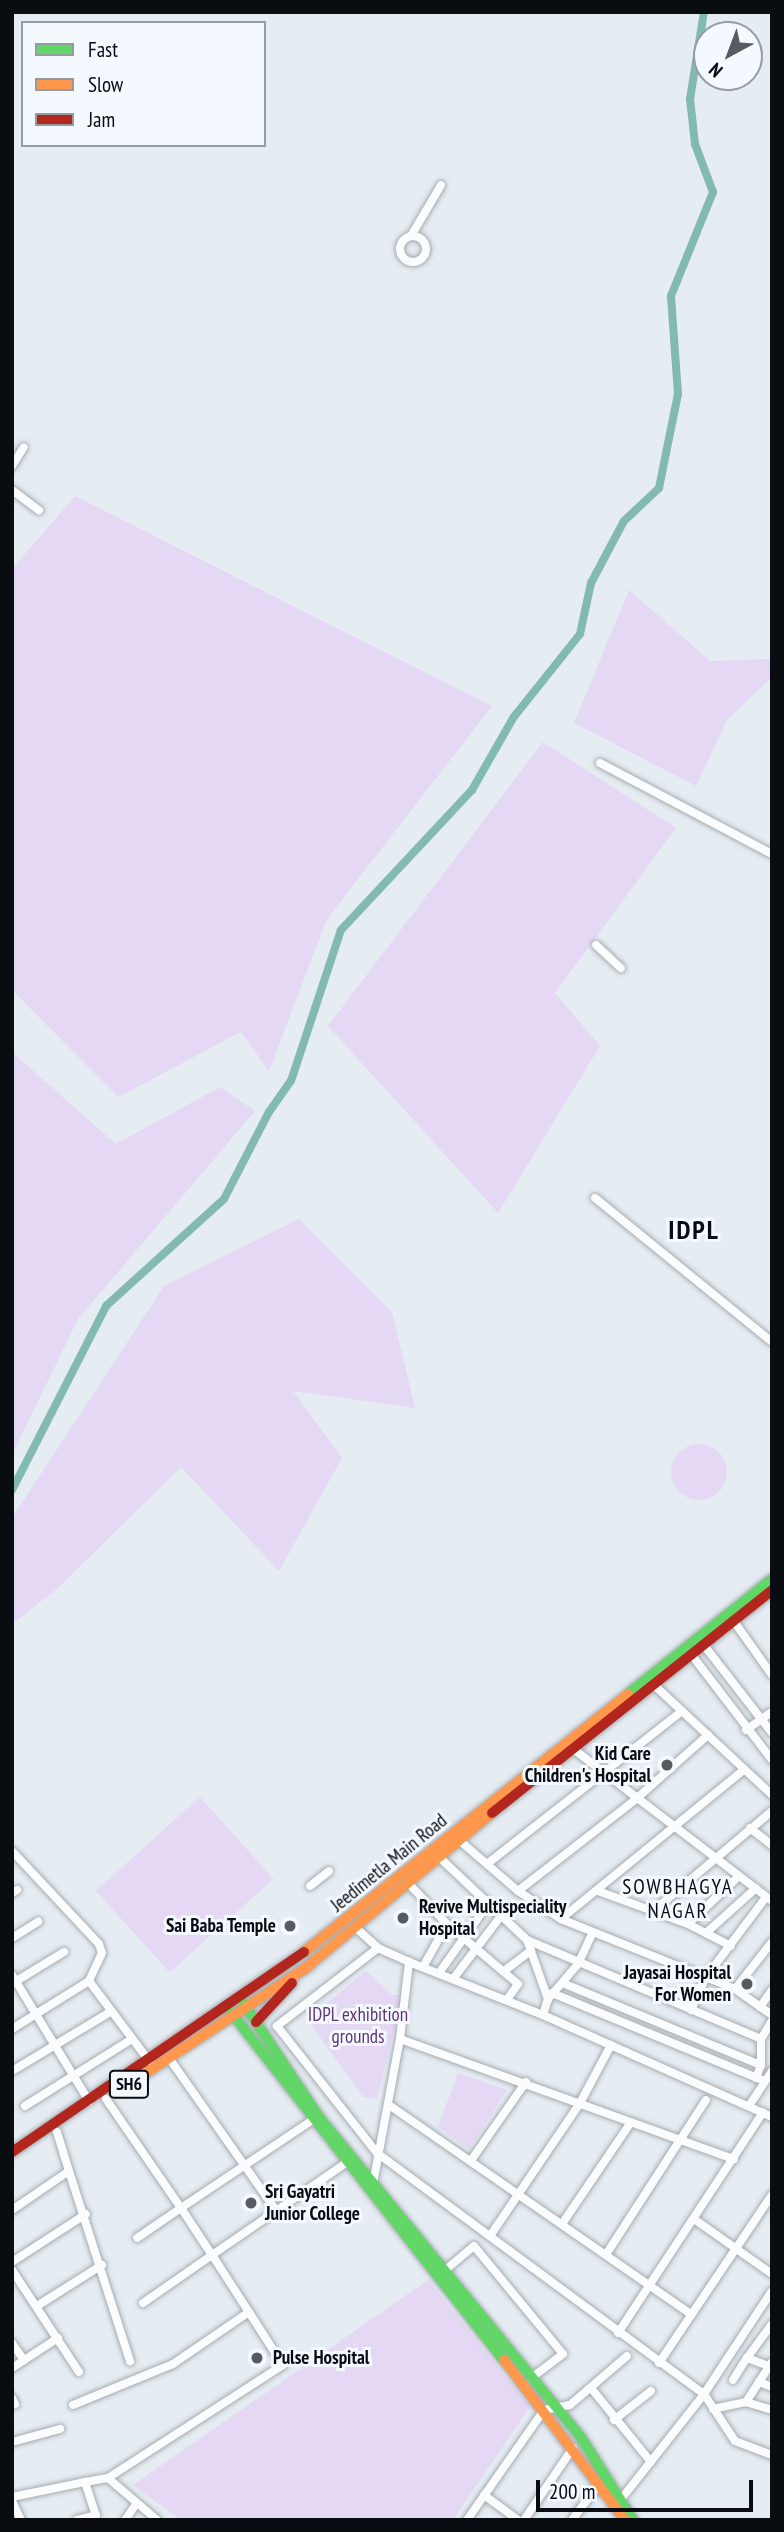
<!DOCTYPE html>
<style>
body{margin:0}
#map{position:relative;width:784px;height:2532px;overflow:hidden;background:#e5ecf2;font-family:"PT Sans Narrow",sans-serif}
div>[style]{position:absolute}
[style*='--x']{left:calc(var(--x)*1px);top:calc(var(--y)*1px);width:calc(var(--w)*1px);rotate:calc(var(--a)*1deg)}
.green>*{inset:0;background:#e5d8f5;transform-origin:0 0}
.round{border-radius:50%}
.canal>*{height:8px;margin:-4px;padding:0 4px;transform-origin:4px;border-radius:4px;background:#83bab0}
.roads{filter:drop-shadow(0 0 2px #a6acb1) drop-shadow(0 0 2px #a6acb1)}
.street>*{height:8px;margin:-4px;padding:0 4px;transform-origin:4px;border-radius:4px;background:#fbfcfd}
.street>.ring{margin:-4px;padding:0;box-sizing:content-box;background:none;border:8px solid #fbfcfd;border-radius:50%}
.fast>*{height:10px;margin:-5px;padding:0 5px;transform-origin:5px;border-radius:5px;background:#63d668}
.slow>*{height:10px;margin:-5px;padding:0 5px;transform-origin:5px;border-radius:5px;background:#ff974d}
.jam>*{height:10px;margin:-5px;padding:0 5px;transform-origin:5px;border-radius:5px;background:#b3261e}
.dots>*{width:19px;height:19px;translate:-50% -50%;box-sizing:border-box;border:4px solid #f3f9fe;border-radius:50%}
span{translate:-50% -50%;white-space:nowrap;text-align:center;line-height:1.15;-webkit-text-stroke:6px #f3f9fe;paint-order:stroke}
.shield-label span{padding:2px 5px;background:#f3f9fe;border:2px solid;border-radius:5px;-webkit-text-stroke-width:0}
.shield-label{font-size:18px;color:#090d11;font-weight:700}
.poi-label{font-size:19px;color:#090d11;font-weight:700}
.right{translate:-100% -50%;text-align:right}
.left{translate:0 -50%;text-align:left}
.street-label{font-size:19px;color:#090d11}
.park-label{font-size:19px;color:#5f3575}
.neighbourhood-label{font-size:21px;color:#090d11;letter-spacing:2px}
.district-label{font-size:26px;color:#090d11;font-weight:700;letter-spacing:2px}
.frame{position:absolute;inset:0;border:14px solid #090d11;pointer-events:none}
.legend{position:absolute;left:21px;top:21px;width:245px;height:126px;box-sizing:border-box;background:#f3f9fe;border:2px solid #959b9f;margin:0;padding:9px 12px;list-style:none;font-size:21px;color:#090d11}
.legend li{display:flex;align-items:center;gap:14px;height:35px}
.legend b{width:35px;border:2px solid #959b9f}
.north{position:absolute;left:693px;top:21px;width:70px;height:70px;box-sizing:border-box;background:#f3f9fe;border:2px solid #959b9f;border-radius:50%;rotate:221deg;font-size:19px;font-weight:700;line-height:28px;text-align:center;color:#090d11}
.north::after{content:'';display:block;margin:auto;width:24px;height:32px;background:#565b60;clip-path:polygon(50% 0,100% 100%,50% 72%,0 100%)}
.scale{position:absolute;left:536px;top:2480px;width:217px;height:32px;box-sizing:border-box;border:4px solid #090d11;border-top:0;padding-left:9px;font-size:21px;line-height:24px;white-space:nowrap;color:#090d11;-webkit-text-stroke:5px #f3f9fe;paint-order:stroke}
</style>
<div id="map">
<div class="green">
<i style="clip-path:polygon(75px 496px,492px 706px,327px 919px,269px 1071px,241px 1032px,118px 1097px,12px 990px,12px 569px)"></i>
<i style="clip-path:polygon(629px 590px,710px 661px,772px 659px,772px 677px,727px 720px,696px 786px,574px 723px)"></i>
<i style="clip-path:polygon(543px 742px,676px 828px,555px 993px,600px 1046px,498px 1213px,328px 1026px)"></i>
<i style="clip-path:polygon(12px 1052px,116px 1144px,220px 1087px,255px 1111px,78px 1319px,12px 1455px)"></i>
<i style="clip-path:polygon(299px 1219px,392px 1312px,415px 1408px,293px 1391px,342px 1458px,279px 1571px,181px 1467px,58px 1588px,12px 1624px,12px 1518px,164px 1286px)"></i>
<i class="round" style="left:671px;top:1444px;width:56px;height:56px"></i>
<i style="left:200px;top:1797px;width:110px;height:140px;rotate:48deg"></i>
<i style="clip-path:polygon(366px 1971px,392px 1995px,403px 1995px,377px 2099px,363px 2097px,307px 2019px)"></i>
<i style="clip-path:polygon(458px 2073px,507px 2090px,469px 2149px,438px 2127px)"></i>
<i style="clip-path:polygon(428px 2280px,530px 2407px,453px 2520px,181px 2520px,133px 2485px)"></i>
</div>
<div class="canal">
<i style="--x:12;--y:1490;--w:207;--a:-62.9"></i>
<i style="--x:106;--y:1306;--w:159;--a:-42.2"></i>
<i style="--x:224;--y:1199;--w:98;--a:-62.7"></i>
<i style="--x:269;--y:1112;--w:38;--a:-55"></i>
<i style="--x:291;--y:1081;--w:159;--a:-71.7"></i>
<i style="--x:341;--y:930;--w:192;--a:-46.9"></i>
<i style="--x:472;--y:790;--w:83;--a:-60.3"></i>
<i style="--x:513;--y:718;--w:107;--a:-51.4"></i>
<i style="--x:580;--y:634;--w:52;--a:-77.8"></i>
<i style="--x:591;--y:583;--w:70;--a:-62"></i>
<i style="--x:624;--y:521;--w:48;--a:-43.3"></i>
<i style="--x:659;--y:488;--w:96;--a:-78.6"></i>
<i style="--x:678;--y:394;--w:98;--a:-94.1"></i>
<i style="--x:671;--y:296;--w:112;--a:-68"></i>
<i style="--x:713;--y:192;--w:51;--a:-110.6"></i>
<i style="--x:695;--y:144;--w:45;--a:-96.3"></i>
<i style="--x:690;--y:99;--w:88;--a:-80.9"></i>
</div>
<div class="roads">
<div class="street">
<i class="ring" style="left:400px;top:236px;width:18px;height:18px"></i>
<i style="--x:411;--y:236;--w:59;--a:-59.5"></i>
<i style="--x:12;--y:466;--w:22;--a:-58"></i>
<i style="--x:12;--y:490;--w:34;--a:37"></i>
<i style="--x:600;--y:763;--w:195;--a:27.9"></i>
<i style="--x:596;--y:945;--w:34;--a:43"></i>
<i style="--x:595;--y:1198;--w:228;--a:39.1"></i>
<i style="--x:733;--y:1620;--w:67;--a:54.7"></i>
<i style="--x:703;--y:1644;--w:113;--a:52.2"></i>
<i style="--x:691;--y:1654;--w:133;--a:52.6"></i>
<i style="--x:653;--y:1684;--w:163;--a:43"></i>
<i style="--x:746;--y:1730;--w:32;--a:-35"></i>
<i style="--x:572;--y:1748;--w:252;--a:37.4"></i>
<i style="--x:750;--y:1828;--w:28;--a:38"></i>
<i style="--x:459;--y:1840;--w:78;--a:40.8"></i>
<i style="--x:518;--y:1891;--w:51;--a:33.1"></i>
<i style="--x:561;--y:1919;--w:188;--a:21.9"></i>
<i style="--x:735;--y:1989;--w:45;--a:35.1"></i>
<i style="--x:12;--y:1851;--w:127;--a:46.9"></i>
<i style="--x:99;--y:1944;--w:9;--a:72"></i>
<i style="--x:102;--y:1953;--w:31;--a:115"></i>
<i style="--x:89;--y:1981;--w:100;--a:53.1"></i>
<i style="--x:439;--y:1857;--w:121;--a:43.3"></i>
<i style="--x:527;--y:1940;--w:63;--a:70.4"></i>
<i style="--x:487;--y:1864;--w:248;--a:-38.1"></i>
<i style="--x:408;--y:1883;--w:57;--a:46.4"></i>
<i style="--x:447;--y:1924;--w:93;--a:40.2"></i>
<i style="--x:518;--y:1984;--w:19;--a:125"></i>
<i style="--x:310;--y:1886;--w:24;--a:-38"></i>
<i style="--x:518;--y:1891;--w:148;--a:-37.9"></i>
<i style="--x:635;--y:1800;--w:98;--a:-41.7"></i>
<i style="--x:598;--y:1891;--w:96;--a:20.1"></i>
<i style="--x:688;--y:1924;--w:48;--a:27.1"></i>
<i style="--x:12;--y:1893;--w:6;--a:-31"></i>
<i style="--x:652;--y:1912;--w:157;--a:-40.1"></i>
<i style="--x:561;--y:1919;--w:237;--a:-39.2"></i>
<i style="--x:688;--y:1924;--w:70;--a:-43.3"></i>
<i style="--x:355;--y:1927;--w:31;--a:42"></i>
<i style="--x:378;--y:1948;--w:34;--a:24"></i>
<i style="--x:409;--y:1962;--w:144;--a:21.6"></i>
<i style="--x:543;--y:2015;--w:251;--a:24"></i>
<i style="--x:706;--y:1933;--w:67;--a:-42"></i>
<i style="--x:12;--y:1938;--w:31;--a:-32"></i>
<i style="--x:527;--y:1940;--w:254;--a:22.9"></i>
<i style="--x:378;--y:1948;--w:128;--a:142.3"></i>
<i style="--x:277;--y:2026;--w:162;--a:51.8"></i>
<i style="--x:377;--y:2153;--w:406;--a:36.4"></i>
<i style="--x:704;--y:2394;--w:56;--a:56.6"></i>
<i style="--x:735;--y:2441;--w:40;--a:21"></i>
<i style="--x:423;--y:1967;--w:49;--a:-60.8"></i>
<i style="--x:504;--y:1971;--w:34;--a:-37"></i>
<i style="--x:439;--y:1973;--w:85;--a:-54.6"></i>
<i style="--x:12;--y:1975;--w:148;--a:58.6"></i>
<i style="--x:453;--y:1979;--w:79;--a:-52.7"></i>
<i style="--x:13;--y:1983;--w:60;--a:-31.3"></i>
<i style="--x:565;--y:1984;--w:212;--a:22.5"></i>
<i style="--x:735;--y:1989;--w:60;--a:-51.8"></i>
<i style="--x:552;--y:1993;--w:230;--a:22.5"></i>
<i style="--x:760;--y:2007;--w:21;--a:-55"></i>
<i style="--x:691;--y:2010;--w:36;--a:-66"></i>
<i style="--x:706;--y:1977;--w:100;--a:-53.1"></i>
<i style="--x:543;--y:2015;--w:17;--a:-73"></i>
<i style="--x:548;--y:1999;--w:46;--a:-49.4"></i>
<i style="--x:578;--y:1964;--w:33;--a:-65"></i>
<i style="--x:12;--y:2029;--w:91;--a:-31.9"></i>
<i style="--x:400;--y:2039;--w:355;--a:19.8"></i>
<i style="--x:169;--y:2058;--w:186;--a:54.9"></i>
<i style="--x:12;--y:2071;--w:114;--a:-31"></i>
<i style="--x:756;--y:2078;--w:14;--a:-69"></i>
<i style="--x:761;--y:2065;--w:26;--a:-90"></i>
<i style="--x:761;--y:2039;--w:21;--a:-59"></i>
<i style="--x:106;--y:2099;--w:132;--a:55.5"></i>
<i style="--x:181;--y:2208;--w:53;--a:145.7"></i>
<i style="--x:389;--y:2105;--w:367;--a:34.7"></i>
<i style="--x:25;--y:2106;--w:126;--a:-32.1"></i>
<i style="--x:749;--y:2106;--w:42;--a:-56.7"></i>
<i style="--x:311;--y:2121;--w:156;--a:146.2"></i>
<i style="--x:181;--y:2208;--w:56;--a:56.6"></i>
<i style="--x:212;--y:2255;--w:163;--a:-34.5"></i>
<i style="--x:57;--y:2132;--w:41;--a:72.9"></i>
<i style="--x:472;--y:2159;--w:94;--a:-55"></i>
<i style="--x:373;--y:2184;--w:147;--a:-79.5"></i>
<i style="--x:400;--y:2039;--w:78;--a:-83.3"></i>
<i style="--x:12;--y:2210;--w:69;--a:-34.4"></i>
<i style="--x:69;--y:2171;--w:200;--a:72.2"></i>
<i style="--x:694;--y:2219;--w:95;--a:35.2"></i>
<i style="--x:562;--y:2224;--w:123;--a:-55.9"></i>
<i style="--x:490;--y:2236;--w:161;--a:-55.9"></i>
<i style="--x:580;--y:2103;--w:66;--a:-61.9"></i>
<i style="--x:607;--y:2253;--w:182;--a:-57.1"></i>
<i style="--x:12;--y:2262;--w:88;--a:-33"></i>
<i style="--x:12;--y:2270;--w:122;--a:56.7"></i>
<i style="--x:443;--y:2272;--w:40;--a:-40"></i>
<i style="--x:474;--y:2246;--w:140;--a:50.5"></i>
<i style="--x:563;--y:2354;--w:40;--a:143"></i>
<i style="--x:37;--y:2306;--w:77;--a:-32.2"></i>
<i style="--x:618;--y:2333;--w:264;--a:-56.7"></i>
<i style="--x:12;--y:2343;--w:21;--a:55"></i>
<i style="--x:772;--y:2362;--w:48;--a:123"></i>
<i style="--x:746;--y:2402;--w:27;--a:17"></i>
<i style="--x:659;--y:2363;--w:202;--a:-56.1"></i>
<i style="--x:771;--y:2367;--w:26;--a:-159"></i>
<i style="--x:747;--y:2358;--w:42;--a:-53.7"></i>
<i style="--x:12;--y:2368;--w:55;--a:-33.1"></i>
<i style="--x:733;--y:2380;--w:26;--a:-58"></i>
<i style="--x:759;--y:2382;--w:14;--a:21"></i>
<i style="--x:591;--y:2388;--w:95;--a:51"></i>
<i style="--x:12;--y:2398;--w:7;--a:63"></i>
<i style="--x:73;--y:2405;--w:108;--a:-22.3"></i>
<i style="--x:173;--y:2364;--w:92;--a:-34.4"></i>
<i style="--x:713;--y:2409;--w:34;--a:-12"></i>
<i style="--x:614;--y:2420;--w:47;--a:-38.1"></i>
<i style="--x:12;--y:2442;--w:50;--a:-15.2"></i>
<i style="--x:108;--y:2478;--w:65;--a:40.6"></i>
<i style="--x:85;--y:2482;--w:23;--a:-10"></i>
<i style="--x:108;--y:2478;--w:208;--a:-32.9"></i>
<i style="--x:283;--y:2365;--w:131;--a:-122.8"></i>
<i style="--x:212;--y:2255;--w:84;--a:145.2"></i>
<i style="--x:484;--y:2495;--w:42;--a:36.3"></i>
<i style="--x:12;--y:2497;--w:75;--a:-11.6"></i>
<i style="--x:85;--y:2482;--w:35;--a:72"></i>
<i style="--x:96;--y:2515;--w:20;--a:165"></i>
<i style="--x:622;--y:2498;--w:132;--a:-51.7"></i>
<i style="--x:704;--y:2394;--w:123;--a:-56.6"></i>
<i style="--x:12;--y:2501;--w:21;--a:65"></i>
<i style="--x:125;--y:2520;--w:19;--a:-55"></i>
<i style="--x:467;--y:2520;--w:134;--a:-55"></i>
<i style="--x:544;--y:2410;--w:26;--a:-11"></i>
<i style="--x:570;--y:2405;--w:75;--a:-40.7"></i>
<i style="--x:524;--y:2520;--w:87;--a:-55.8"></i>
<i style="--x:572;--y:2520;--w:45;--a:-53.1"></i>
</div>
<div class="fast">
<i style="--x:628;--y:1694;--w:184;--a:-38.6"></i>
<i style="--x:242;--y:2001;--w:138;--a:56.5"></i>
<i style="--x:318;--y:2116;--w:417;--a:50.7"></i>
<i style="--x:582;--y:2439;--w:96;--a:57.8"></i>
<i style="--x:230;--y:2011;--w:444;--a:51.9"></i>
</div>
<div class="slow">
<i style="--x:304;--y:1952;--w:414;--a:-38.5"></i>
<i style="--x:120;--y:2090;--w:224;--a:-33.3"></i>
<i style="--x:307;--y:1967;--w:241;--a:-39.8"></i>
<i style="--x:504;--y:2360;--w:201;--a:52.9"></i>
</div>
<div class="jam">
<i style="--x:492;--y:1813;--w:358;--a:-38.5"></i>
<i style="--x:256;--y:2022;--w:53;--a:-47.3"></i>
<i style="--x:12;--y:2152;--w:354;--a:-34.4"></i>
</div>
</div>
<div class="dots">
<i style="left:667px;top:1765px;background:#565b60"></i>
<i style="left:403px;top:1918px;background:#565b60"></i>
<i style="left:290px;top:1926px;background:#565b60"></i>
<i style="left:747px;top:1984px;background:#565b60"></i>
<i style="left:251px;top:2203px;background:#565b60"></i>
<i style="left:257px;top:2358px;background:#565b60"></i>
</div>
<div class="shield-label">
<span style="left:129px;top:2084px">SH6</span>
</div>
<div class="poi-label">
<span class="right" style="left:651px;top:1765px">Kid Care<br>Children's Hospital</span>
<span class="left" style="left:419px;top:1918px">Revive Multispeciality<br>Hospital</span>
<span class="right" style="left:276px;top:1926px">Sai Baba Temple</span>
<span class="right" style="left:731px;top:1984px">Jayasai Hospital<br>For Women</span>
<span class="left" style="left:265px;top:2203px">Sri Gayatri<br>Junior College</span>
<span class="left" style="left:273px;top:2358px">Pulse Hospital</span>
</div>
<div class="street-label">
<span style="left:389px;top:1863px;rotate:-39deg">Jeedimetla Main Road</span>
</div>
<div class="park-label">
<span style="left:358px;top:2026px">IDPL exhibition<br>grounds</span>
</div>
<div class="neighbourhood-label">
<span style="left:678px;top:1899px">SOWBHAGYA<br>NAGAR</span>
</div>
<div class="district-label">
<span style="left:694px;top:1230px">IDPL</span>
</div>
<div class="frame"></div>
<ul class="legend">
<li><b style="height:9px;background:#63d668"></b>Fast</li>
<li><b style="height:9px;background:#ff974d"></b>Slow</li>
<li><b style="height:9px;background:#b3261e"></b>Jam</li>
</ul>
<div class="north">N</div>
<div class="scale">200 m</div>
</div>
